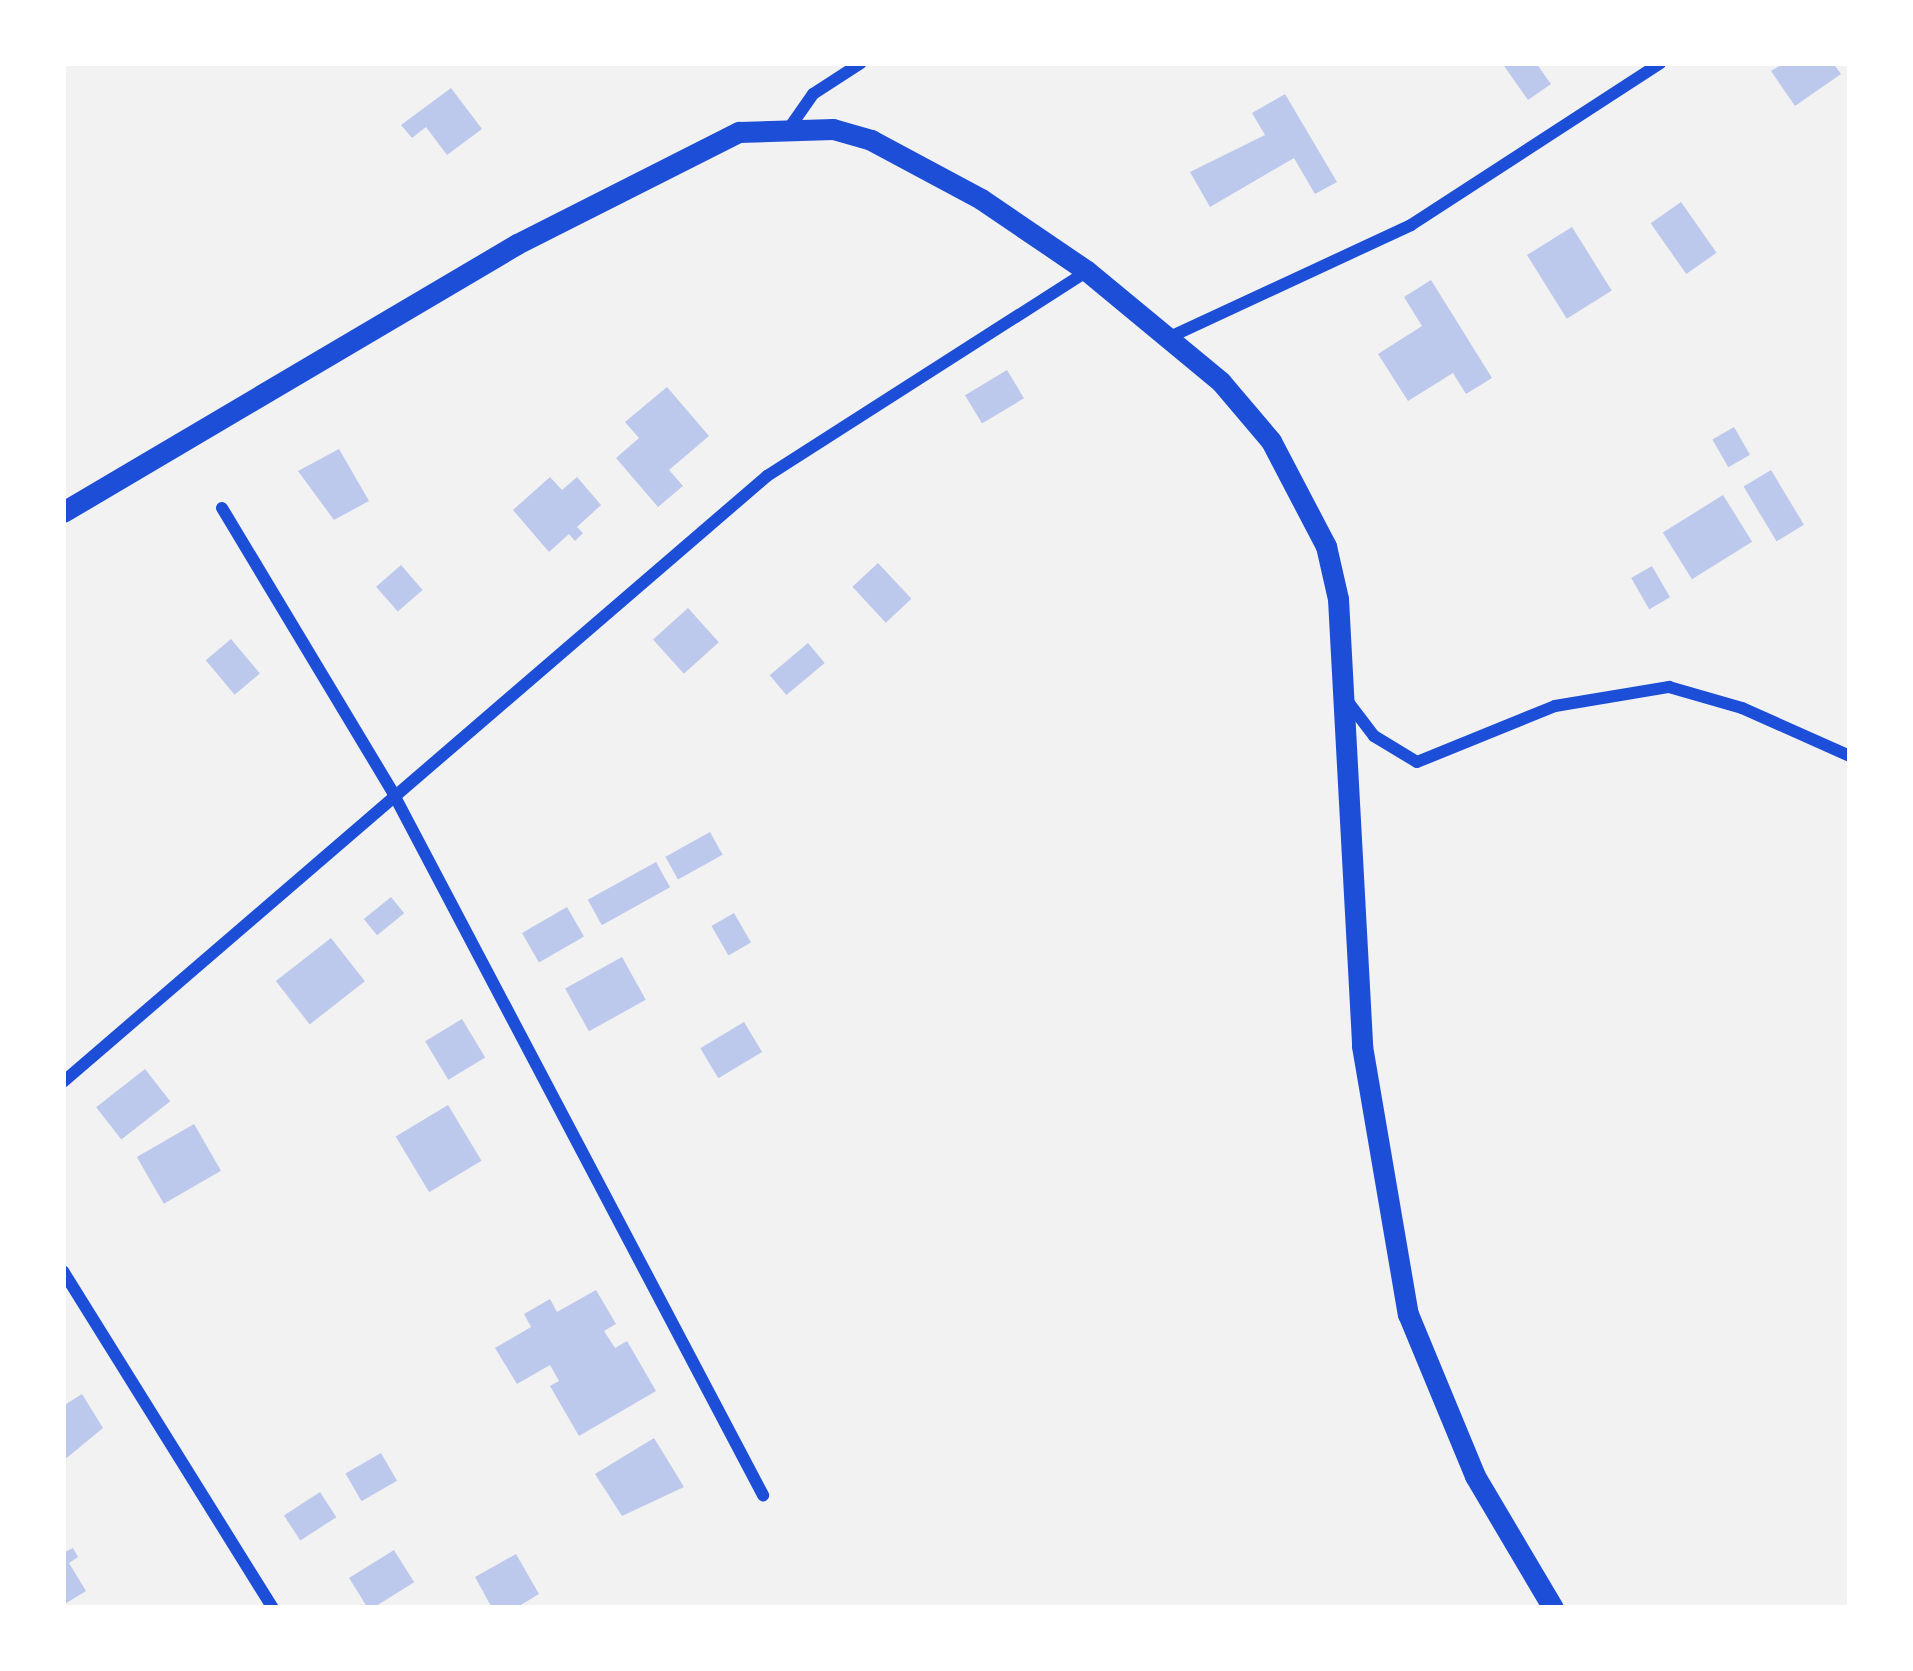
<!DOCTYPE html>
<style>
body{margin:0}
#map{position:relative;width:1913px;height:1671px;overflow:hidden;background:#f2f2f2;font-family:Raleway,sans-serif}
div>[style]{position:absolute}
[style*='--x']{left:calc(var(--x)*1px);top:calc(var(--y)*1px);width:calc(var(--w)*1px);rotate:calc(var(--a)*1deg)}
.building>*{inset:0;background:#bdc9ec;transform-origin:0 0}
.minor>*{height:12px;margin:-6px;padding:0 6px;transform-origin:6px;border-radius:6px;background:#1d4ed8}
.tertiary>*{height:21px;margin:-10.5px;padding:0 10.5px;transform-origin:10.5px;border-radius:10.5px;background:#1d4ed8}
span{translate:-50% -50%;white-space:nowrap;text-align:center;line-height:1.15;-webkit-text-stroke:10px #fff;paint-order:stroke}
.frame{position:absolute;inset:0;border:66px solid #fff;pointer-events:none}
</style>
<div id="map">
<div class="building">
<i style="clip-path:polygon(1502px 63px,1536px 63px,1551px 84px,1528px 100px)"></i>
<i style="clip-path:polygon(1784px 63px,1833px 63px,1841px 74px,1795px 106px,1771px 71px)"></i>
<i style="clip-path:polygon(451px 88px,482px 129px,447px 155px,426px 127px,412px 138px,401px 125px)"></i>
<i style="clip-path:polygon(1285px 94px,1337px 182px,1315px 194px,1294px 158px,1210px 207px,1190px 172px,1265px 135px,1252px 113px)"></i>
<i style="left:1681px;top:202px;width:62px;height:37px;rotate:55deg"></i>
<i style="left:1572px;top:227px;width:75px;height:53px;rotate:58deg"></i>
<i style="clip-path:polygon(1431px 280px,1492px 378px,1466px 394px,1453px 373px,1408px 401px,1378px 354px,1422px 326px,1404px 297px)"></i>
<i style="left:1007px;top:370px;width:33px;height:49px;rotate:59deg"></i>
<i style="clip-path:polygon(667px 387px,709px 436px,669px 470px,683px 486px,658px 507px,616px 458px,639px 438px,625px 422px)"></i>
<i style="left:1734px;top:427px;width:32px;height:25px;rotate:60deg"></i>
<i style="clip-path:polygon(339px 449px,369px 501px,334px 520px,298px 471px)"></i>
<i style="left:1771px;top:470px;width:64px;height:32px;rotate:59deg"></i>
<i style="clip-path:polygon(550px 477px,562px 490px,577px 477px,601px 505px,577px 527px,583px 533px,575px 541px,569px 534px,549px 552px,513px 510px)"></i>
<i style="left:1723px;top:495px;width:55px;height:71px;rotate:58deg"></i>
<i style="left:878px;top:563px;width:49px;height:35px;rotate:47deg"></i>
<i style="left:401px;top:565px;width:33px;height:33px;rotate:49deg"></i>
<i style="left:1652px;top:566px;width:36px;height:24px;rotate:60deg"></i>
<i style="left:688px;top:608px;width:46px;height:47px;rotate:48deg"></i>
<i style="left:231px;top:639px;width:45px;height:33px;rotate:50deg"></i>
<i style="left:808px;top:643px;width:26px;height:50px;rotate:50deg"></i>
<i style="left:710px;top:832px;width:26px;height:51px;rotate:61deg"></i>
<i style="left:656px;top:862px;width:29px;height:78px;rotate:61deg"></i>
<i style="left:391px;top:897px;width:21px;height:35px;rotate:51deg"></i>
<i style="left:567px;top:907px;width:34px;height:52px;rotate:60deg"></i>
<i style="left:734px;top:913px;width:34px;height:26px;rotate:60deg"></i>
<i style="left:331px;top:938px;width:55px;height:70px;rotate:52deg"></i>
<i style="left:622px;top:957px;width:49px;height:65px;rotate:61deg"></i>
<i style="left:462px;top:1019px;width:45px;height:43px;rotate:59deg"></i>
<i style="left:744px;top:1022px;width:35px;height:51px;rotate:59deg"></i>
<i style="left:145px;top:1069px;width:41px;height:62px;rotate:52deg"></i>
<i style="left:448px;top:1105px;width:65px;height:61px;rotate:59deg"></i>
<i style="left:194px;top:1124px;width:54px;height:66px;rotate:60deg"></i>
<i style="clip-path:polygon(596px 1290px,616px 1324px,604px 1331px,615px 1348px,627px 1341px,656px 1391px,579px 1436px,550px 1386px,559px 1381px,550px 1365px,517px 1384px,495px 1348px,531px 1327px,524px 1314px,550px 1299px,557px 1312px)"></i>
<i style="clip-path:polygon(82px 1394px,103px 1428px,63px 1461px,63px 1406px)"></i>
<i style="clip-path:polygon(654px 1438px,684px 1487px,622px 1516px,595px 1474px)"></i>
<i style="left:381px;top:1453px;width:32px;height:41px;rotate:60deg"></i>
<i style="left:320px;top:1492px;width:30px;height:43px;rotate:57deg"></i>
<i style="clip-path:polygon(73px 1548px,78px 1557px,69px 1563px,86px 1591px,63px 1605px,63px 1553px)"></i>
<i style="left:394px;top:1550px;width:38px;height:53px;rotate:58deg"></i>
<i style="clip-path:polygon(516px 1554px,539px 1594px,516px 1608px,492px 1608px,475px 1577px)"></i>
</div>
<div class="minor">
<i style="--x:790;--y:127;--w:40;--a:-55.1"></i>
<i style="--x:813;--y:94;--w:57;--a:-32.9"></i>
<i style="--x:1170;--y:337;--w:266;--a:-24.9"></i>
<i style="--x:1411;--y:225;--w:297;--a:-33"></i>
<i style="--x:222;--y:508;--w:332;--a:59"></i>
<i style="--x:393;--y:793;--w:794;--a:62.21"></i>
<i style="--x:1345;--y:698;--w:48;--a:52.7"></i>
<i style="--x:1374;--y:736;--w:50;--a:31.2"></i>
<i style="--x:1417;--y:762;--w:149;--a:-22.1"></i>
<i style="--x:1555;--y:706;--w:116;--a:-9.5"></i>
<i style="--x:1669;--y:687;--w:76;--a:16"></i>
<i style="--x:1742;--y:708;--w:118;--a:24"></i>
<i style="--x:63;--y:1082;--w:929;--a:-40.72"></i>
<i style="--x:767;--y:476;--w:380;--a:-32.6"></i>
<i style="--x:63;--y:1271;--w:397;--a:58.1"></i>
</div>
<div class="tertiary">
<i style="--x:63;--y:512;--w:527;--a:-30.55"></i>
<i style="--x:517;--y:244;--w:249;--a:-26.8"></i>
<i style="--x:739;--y:132;--w:94;--a:-1.8"></i>
<i style="--x:833;--y:129;--w:40;--a:16"></i>
<i style="--x:871;--y:140;--w:125;--a:28.2"></i>
<i style="--x:981;--y:199;--w:128;--a:34.2"></i>
<i style="--x:1087;--y:271;--w:174;--a:39.6"></i>
<i style="--x:1221;--y:382;--w:77;--a:49.7"></i>
<i style="--x:1271;--y:441;--w:119;--a:62.4"></i>
<i style="--x:1326;--y:546;--w:54;--a:77.2"></i>
<i style="--x:1338;--y:599;--w:448;--a:86.9"></i>
<i style="--x:1362;--y:1046;--w:272;--a:80.3"></i>
<i style="--x:1408;--y:1314;--w:175;--a:67.5"></i>
<i style="--x:1475;--y:1476;--w:153;--a:59.4"></i>
</div>
<div class="frame"></div>
</div>
